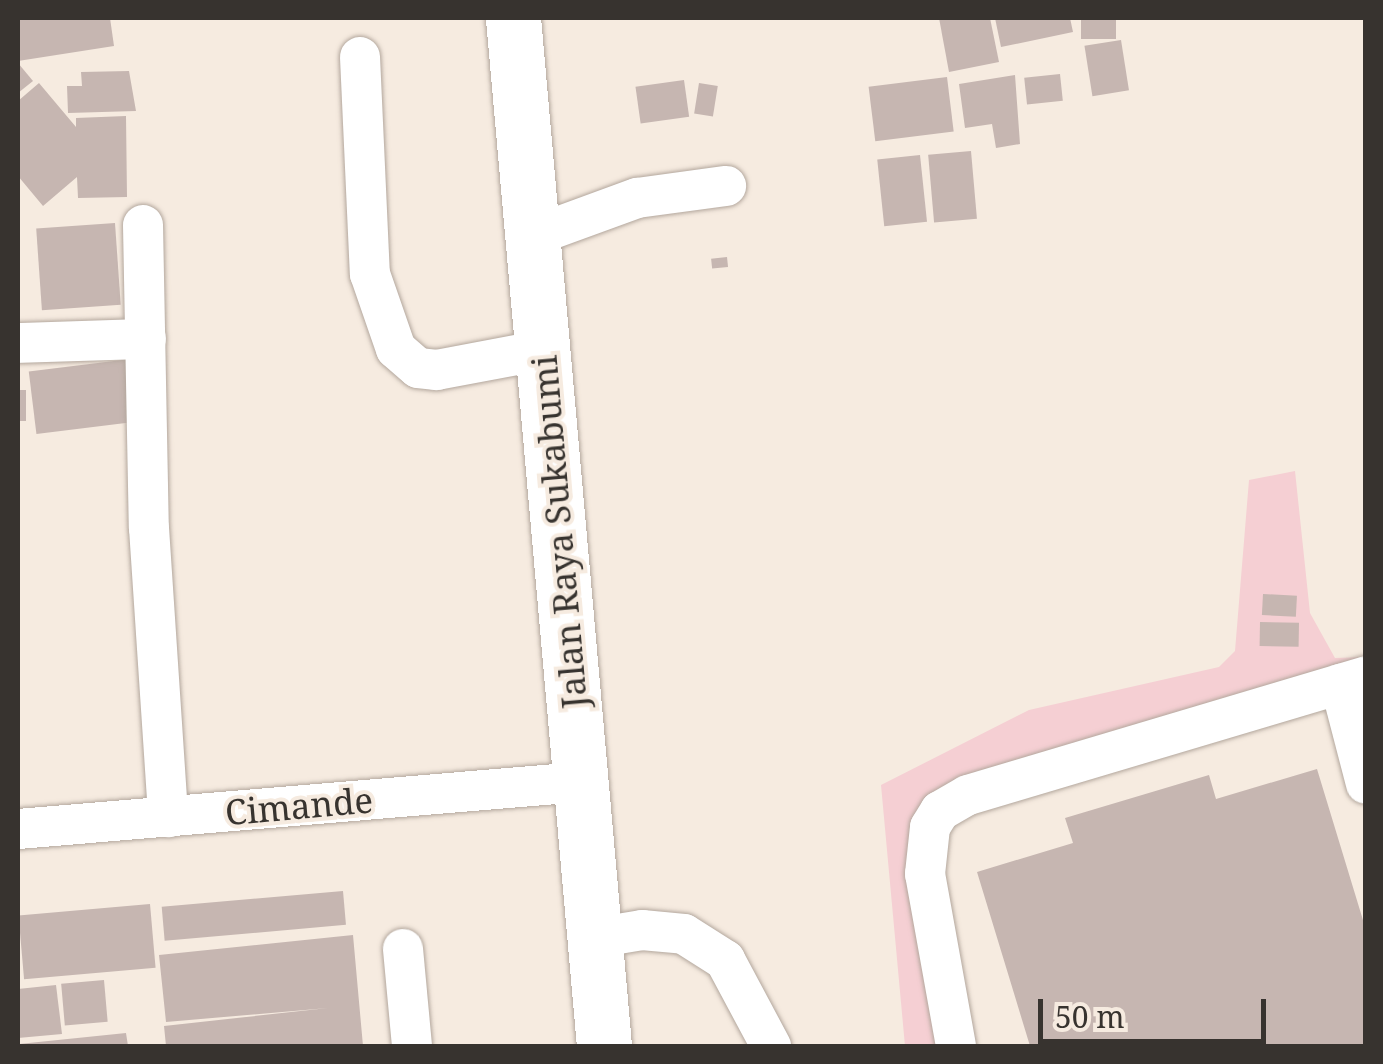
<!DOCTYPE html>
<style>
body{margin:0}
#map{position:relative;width:1383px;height:1064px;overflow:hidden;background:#f6ebe0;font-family:"Noto Serif",serif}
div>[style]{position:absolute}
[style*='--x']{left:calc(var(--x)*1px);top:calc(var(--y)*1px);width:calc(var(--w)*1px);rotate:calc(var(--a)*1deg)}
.green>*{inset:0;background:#f5cfd3}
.building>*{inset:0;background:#c6b6b1;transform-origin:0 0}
.roads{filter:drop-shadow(0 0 2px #b3a79d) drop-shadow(0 0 2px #b3a79d)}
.minor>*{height:40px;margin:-20px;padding:0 20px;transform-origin:20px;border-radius:20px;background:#fff}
.highway>*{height:55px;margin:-27.5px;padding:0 27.5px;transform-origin:27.5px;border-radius:27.5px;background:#fff}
span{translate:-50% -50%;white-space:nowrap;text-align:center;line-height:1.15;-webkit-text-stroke:8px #f6ebe0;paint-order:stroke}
.street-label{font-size:35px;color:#37332f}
.frame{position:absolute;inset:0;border:20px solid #37332f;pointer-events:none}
.scale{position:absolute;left:1038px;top:999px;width:228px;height:45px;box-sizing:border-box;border:5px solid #37332f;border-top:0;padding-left:12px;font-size:30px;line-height:35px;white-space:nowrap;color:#37332f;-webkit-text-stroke:8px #f6ebe0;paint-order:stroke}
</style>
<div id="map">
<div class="green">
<i style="clip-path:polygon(1295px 471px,1310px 613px,1335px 658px,1365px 657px,964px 788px,915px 871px,936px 1046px,905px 1046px,881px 785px,1029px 710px,1219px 667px,1235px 651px,1249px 480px)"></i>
</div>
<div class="building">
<i style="clip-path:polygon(18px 18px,110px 18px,114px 46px,18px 61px)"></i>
<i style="clip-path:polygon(939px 18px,990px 18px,999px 62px,949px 72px)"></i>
<i style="clip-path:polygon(995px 18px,1070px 18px,1073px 32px,1001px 47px)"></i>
<i style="left:1081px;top:18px;width:35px;height:21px"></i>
<i style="left:1121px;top:40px;width:51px;height:37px;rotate:81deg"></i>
<i style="clip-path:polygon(18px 63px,33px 81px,18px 93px)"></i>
<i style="clip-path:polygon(129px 71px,136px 111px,68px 113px,67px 86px,82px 86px,81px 72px)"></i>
<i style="left:1060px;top:74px;width:27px;height:36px;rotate:84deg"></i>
<i style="clip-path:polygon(1015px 75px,1020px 144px,996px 148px,992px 124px,965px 128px,959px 84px)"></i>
<i style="left:947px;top:77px;width:55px;height:79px;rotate:83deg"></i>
<i style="left:684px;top:80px;width:37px;height:49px;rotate:82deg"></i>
<i style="clip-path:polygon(39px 83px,76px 127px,76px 118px,126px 116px,127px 197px,78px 198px,77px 177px,43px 206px,18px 176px,18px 101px)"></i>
<i style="left:699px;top:83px;width:19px;height:31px;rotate:9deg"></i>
<i style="left:971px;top:151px;width:68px;height:43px;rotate:85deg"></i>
<i style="left:920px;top:155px;width:67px;height:43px;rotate:84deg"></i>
<i style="left:115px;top:223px;width:82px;height:79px;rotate:86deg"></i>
<i style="left:727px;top:257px;width:10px;height:16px;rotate:84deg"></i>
<i style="left:130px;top:359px;width:63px;height:102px;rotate:83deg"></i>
<i style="left:18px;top:390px;width:8px;height:31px"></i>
<i style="left:1263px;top:594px;width:34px;height:21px;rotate:3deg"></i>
<i style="left:1260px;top:622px;width:39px;height:24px;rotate:1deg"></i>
<i style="clip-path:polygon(1317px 769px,1366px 930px,1366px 1046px,1030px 1046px,977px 872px,1073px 843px,1065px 818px,1209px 775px,1216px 799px)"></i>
<i style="left:343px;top:891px;width:34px;height:182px;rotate:85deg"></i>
<i style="left:150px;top:904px;width:64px;height:132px;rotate:85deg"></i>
<i style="clip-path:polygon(353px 935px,363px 1046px,166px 1046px,164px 1026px,328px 1008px,166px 1022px,159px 955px)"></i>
<i style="left:104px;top:980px;width:42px;height:43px;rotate:85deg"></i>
<i style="clip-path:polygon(56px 985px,62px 1034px,18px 1038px,18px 989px)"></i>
<i style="clip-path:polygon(126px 1033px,128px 1046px,20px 1046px,19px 1044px)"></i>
</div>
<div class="roads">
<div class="minor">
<i style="--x:360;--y:57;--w:217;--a:87.4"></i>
<i style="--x:370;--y:274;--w:79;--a:70.9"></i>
<i style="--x:396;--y:349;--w:29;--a:41"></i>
<i style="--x:418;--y:368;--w:19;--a:6"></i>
<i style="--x:437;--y:370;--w:108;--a:-10.7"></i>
<i style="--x:143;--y:225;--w:303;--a:88.9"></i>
<i style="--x:149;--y:528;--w:290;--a:86.2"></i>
<i style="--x:533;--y:236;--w:111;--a:-20.1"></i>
<i style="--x:637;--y:198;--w:90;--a:-7.7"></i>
<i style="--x:18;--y:343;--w:128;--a:-1.8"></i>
<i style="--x:1340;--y:684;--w:103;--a:75.4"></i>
<i style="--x:18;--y:829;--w:564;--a:-4.78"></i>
<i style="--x:594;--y:938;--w:49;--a:-9.5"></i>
<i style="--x:642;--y:930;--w:42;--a:5.4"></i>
<i style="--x:684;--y:934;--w:49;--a:32.4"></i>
<i style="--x:725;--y:960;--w:98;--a:61.9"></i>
<i style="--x:403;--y:949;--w:97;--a:84.7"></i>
<i style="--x:956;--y:1046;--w:175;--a:-100.2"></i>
<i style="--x:925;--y:874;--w:47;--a:-83.9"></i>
<i style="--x:930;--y:827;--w:19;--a:-58"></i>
<i style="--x:940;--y:811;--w:32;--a:-30"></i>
<i style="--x:968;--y:795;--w:415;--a:-16.6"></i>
</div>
<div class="highway">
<i style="--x:513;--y:18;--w:1032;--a:84.94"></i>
</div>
</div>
<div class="street-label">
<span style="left:559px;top:532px;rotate:-95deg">Jalan Raya Sukabumi</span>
<span style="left:299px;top:806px;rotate:-5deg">Cimande</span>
</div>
<div class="frame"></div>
<div class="scale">50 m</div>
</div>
